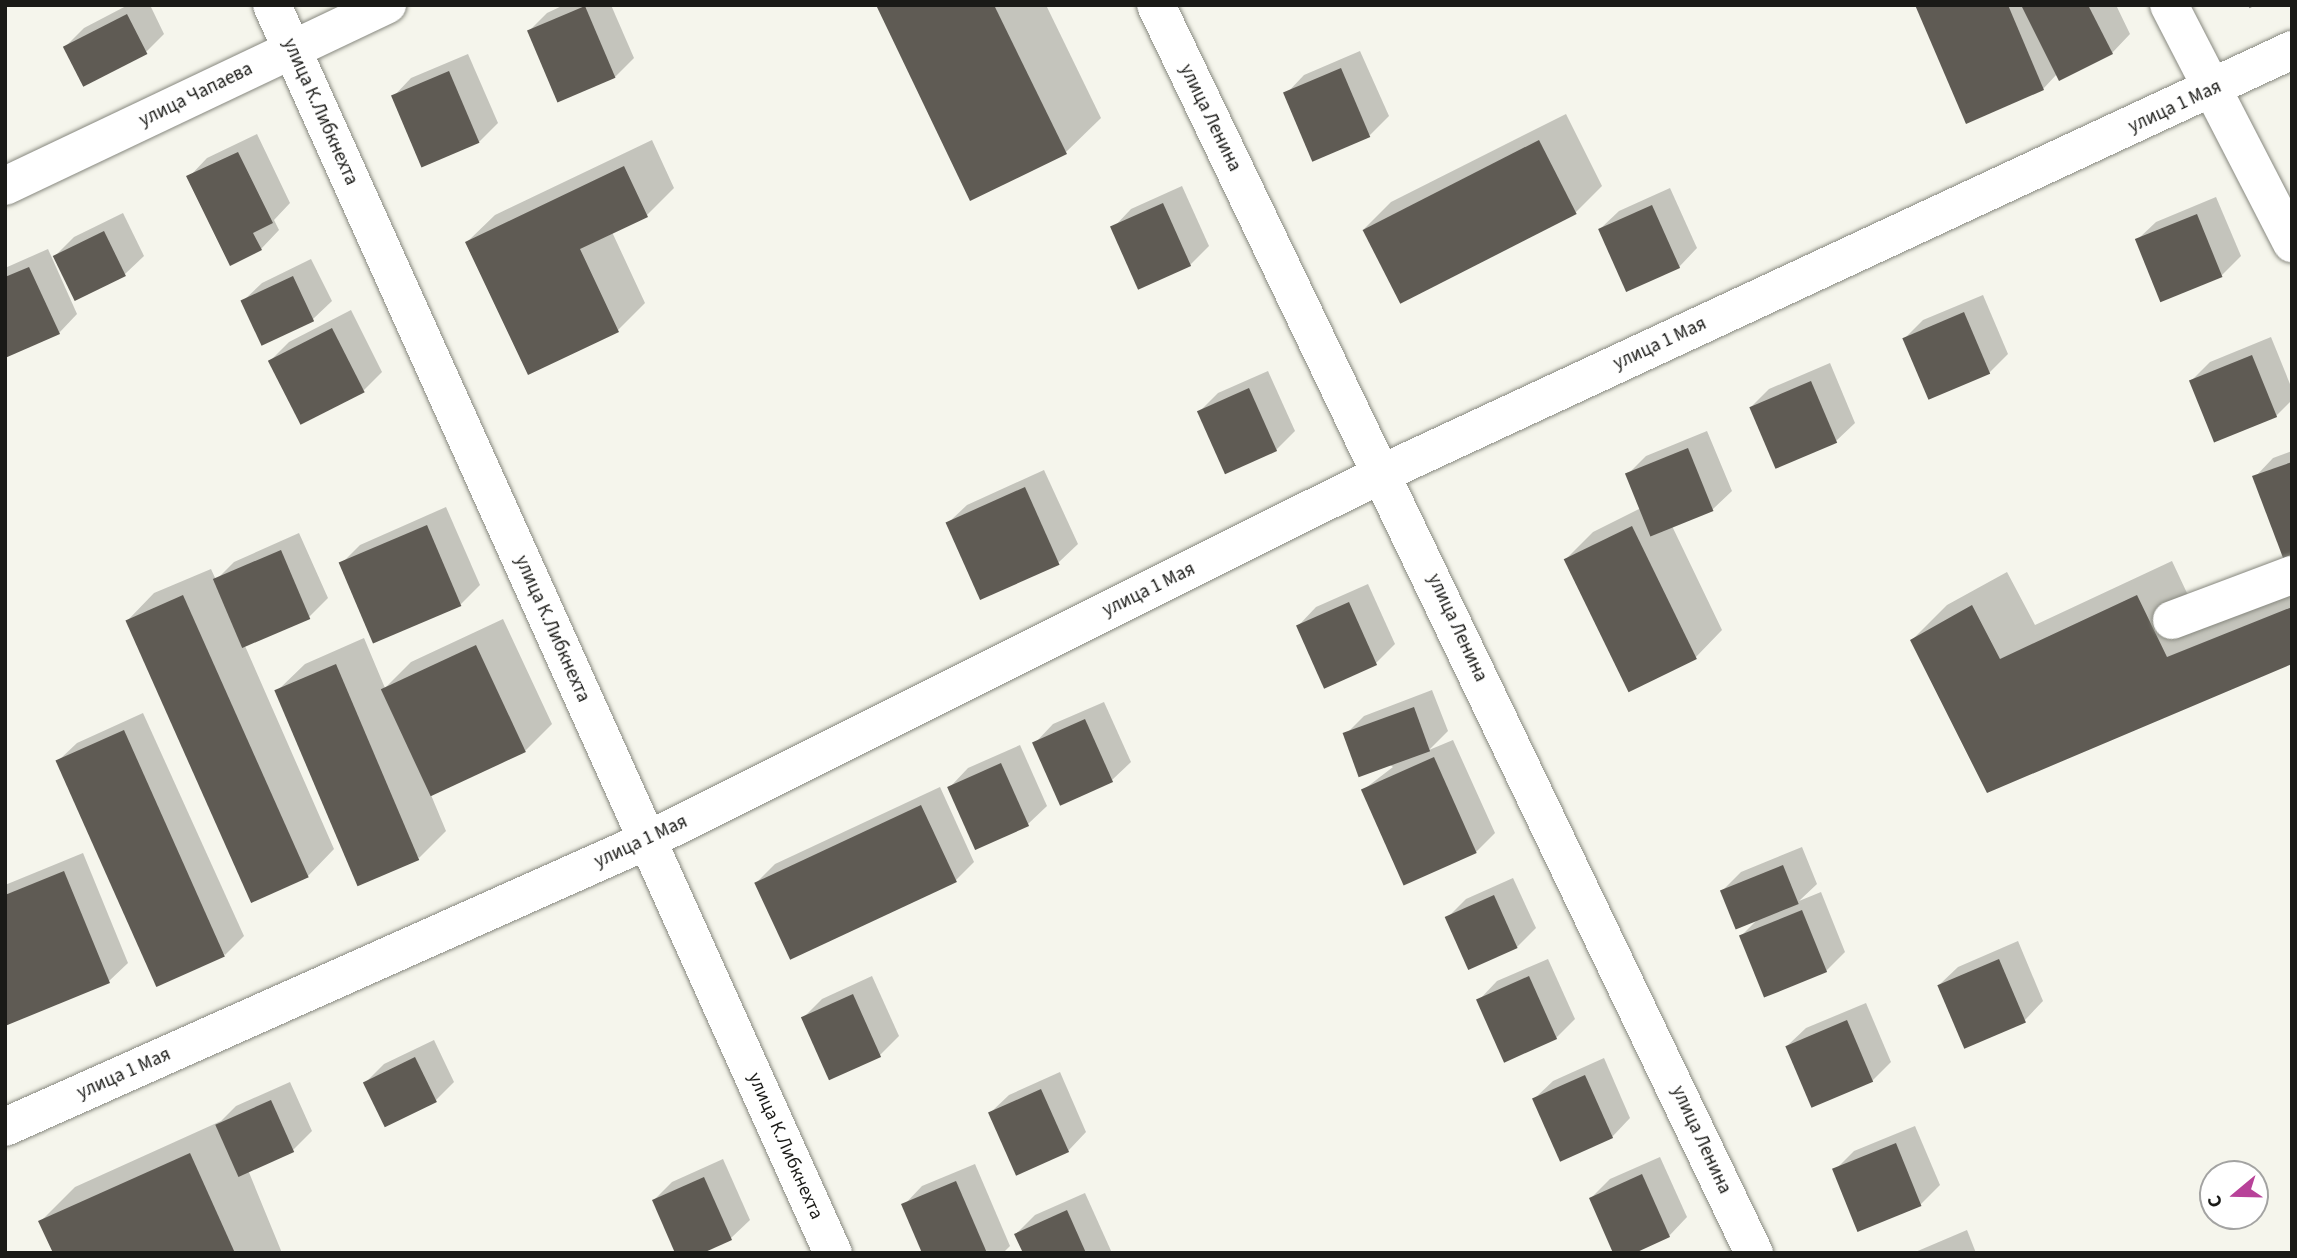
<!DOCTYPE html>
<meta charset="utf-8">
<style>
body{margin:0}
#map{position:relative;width:2297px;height:1258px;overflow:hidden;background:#f5f5ec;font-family:"Source Sans 3",sans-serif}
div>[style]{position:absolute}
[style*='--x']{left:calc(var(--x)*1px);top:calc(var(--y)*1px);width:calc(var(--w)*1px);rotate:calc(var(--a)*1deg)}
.shadow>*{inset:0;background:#0003}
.building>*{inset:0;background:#5f5b54;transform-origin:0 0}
.path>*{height:4.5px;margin-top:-2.25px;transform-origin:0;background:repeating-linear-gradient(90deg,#989892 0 5px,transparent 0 10px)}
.roads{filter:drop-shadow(0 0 2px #87887f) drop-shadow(0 0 2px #87887f)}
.minor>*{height:38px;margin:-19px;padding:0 19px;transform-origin:19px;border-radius:19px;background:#fff}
.major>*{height:38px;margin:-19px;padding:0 19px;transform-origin:19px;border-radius:19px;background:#fff}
span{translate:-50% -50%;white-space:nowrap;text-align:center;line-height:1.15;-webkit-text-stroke:7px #fff;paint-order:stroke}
.street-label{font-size:19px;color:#1a1a17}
.frame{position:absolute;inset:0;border:7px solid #1a1a17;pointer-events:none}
.north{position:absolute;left:2199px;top:1160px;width:70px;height:70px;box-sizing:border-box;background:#fff;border:2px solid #a3a3a2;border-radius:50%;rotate:251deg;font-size:19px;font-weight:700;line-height:28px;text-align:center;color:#1a1a17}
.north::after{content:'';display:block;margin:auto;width:24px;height:32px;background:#b84299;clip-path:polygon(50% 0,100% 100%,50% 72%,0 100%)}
</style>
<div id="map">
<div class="shadow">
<i style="clip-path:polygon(128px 5px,150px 5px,164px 34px,146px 52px,65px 47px,84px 28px)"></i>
<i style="clip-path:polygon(564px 5px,611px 5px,634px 58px,615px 77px,529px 31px,547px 13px)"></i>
<i style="clip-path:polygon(877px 5px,1046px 5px,1101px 118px,1066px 152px)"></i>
<i style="clip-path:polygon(1917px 5px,2116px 5px,2130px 34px,2112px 53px,2057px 74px,2043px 89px)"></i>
<i style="clip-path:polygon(1360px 51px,1389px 116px,1370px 135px,1286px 94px,1304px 75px)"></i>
<i style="clip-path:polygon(468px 54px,498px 123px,479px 142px,393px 97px,411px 78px)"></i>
<i style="clip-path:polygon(1566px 114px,1602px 186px,1575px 213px,1364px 229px,1391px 202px)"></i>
<i style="clip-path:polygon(257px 134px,290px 203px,274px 220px,279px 230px,261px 249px,189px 177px,207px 158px)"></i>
<i style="clip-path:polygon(652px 140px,674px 188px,647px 215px,612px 232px,645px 303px,618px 330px,467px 242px,495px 215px)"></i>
<i style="clip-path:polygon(1182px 186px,1209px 246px,1190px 265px,1113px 228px,1131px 209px)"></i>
<i style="clip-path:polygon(1670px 188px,1697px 248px,1679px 267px,1600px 229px,1619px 211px)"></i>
<i style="clip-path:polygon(2216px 197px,2241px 256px,2222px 275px,2137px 240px,2156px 222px)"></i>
<i style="clip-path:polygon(123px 213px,144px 256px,125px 274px,55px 256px,74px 237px)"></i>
<i style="clip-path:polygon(48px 249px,77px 314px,59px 333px,5px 356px,5px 268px)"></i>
<i style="clip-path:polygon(311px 259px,332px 301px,313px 319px,243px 301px,262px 283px)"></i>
<i style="clip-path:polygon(1983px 295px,2008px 354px,1989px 373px,1904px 339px,1923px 320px)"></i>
<i style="clip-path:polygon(351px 310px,382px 372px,364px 390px,270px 361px,289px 342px)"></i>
<i style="clip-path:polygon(2271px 337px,2292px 389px,2292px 400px,2276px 416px,2191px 381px,2210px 362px)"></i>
<i style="clip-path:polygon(1830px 363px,1855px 423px,1836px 441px,1776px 467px,1751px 407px,1769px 389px)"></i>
<i style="clip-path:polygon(1268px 371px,1295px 431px,1276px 450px,1226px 472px,1199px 412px,1218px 393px)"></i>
<i style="clip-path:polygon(1707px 431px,1732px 491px,1713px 509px,1672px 526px,1722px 630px,1695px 658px,1566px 559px,1593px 532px,1641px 508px,1627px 475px,1646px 456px)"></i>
<i style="clip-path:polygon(2292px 451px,2292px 558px,2255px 477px,2273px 458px)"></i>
<i style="clip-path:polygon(1044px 470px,1078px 544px,1059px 562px,948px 523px,967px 505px)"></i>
<i style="clip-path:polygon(446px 507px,480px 585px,461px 604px,341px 564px,360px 545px)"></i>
<i style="clip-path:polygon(299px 533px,328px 598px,309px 617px,245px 646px,334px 849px,307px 877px,127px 621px,154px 593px,211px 569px,216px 580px,234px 562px)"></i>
<i style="clip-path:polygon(2172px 561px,2201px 623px,2292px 588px,2292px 660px,1988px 791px,1912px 640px,1947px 605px,2007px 572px,2035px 625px)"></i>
<i style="clip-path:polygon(1368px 584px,1395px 644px,1376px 663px,1298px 626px,1316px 607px)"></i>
<i style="clip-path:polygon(503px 619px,552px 724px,525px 751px,431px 795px,446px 831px,419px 858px,277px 691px,305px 664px,364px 638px,385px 688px,411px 662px)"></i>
<i style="clip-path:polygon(1432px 690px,1448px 731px,1429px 750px,1453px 740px,1495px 833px,1476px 852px,1363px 790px,1393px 767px,1345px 735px,1364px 716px)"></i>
<i style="clip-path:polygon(1104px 702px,1131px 762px,1112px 780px,1035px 743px,1053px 724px)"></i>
<i style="clip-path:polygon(143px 713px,244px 936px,225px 955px,58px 761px,77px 743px)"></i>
<i style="clip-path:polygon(1020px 745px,1047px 806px,1028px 824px,950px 787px,968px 768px)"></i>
<i style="clip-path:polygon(940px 787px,974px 862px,956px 880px,756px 883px,775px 864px)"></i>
<i style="clip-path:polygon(1802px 847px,1817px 884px,1799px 901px,1821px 892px,1845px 952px,1826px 971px,1741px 936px,1759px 918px,1722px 891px,1741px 872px)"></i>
<i style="clip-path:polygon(83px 853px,128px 963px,109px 981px,5px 1024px,5px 885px)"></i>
<i style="clip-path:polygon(1513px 878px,1536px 928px,1517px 947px,1447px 918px,1466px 899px)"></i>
<i style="clip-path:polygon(2018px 941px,2043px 1001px,2025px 1020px,1939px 985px,1958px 967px)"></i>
<i style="clip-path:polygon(1548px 959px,1575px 1019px,1556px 1038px,1479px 1000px,1497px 981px)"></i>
<i style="clip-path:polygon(872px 976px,899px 1036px,880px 1055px,830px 1078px,803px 1018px,822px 999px)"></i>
<i style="clip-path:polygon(1866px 1003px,1891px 1062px,1872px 1081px,1787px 1046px,1806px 1028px)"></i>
<i style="clip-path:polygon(434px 1040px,454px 1082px,436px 1100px,366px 1082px,384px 1064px)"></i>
<i style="clip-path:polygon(1604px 1058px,1630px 1118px,1612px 1137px,1534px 1099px,1553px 1081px)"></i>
<i style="clip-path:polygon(1060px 1072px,1086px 1132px,1068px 1151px,990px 1113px,1009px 1095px)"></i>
<i style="clip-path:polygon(290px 1082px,312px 1131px,293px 1150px,248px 1170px,282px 1253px,55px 1253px,41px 1221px,75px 1187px,221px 1121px,236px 1106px)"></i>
<i style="clip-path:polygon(1915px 1126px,1940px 1185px,1921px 1204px,1835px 1170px,1854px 1151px)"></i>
<i style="clip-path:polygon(1660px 1157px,1687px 1217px,1669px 1236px,1591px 1198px,1610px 1179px)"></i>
<i style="clip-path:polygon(723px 1159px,750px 1220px,731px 1238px,698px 1253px,654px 1200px,672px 1182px)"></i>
<i style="clip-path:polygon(975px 1164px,1010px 1246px,1003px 1253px,924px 1253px,904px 1205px,922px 1186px)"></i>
<i style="clip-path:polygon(1085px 1193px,1112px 1253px,1024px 1253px,1016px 1234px,1035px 1215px)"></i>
<i style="clip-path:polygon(1967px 1230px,1976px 1253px,1913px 1253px)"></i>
</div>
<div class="building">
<i style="clip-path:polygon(876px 5px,994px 5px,1067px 154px,970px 201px)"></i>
<i style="clip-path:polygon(1915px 5px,2008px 5px,2044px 90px,1966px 124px)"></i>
<i style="clip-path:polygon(2021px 5px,2088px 5px,2113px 54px,2059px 81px)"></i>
<i style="left:585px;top:6px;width:78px;height:63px;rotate:67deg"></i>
<i style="left:127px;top:14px;width:45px;height:72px;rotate:63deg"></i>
<i style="left:1341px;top:68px;width:75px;height:63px;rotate:67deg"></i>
<i style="left:449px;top:71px;width:78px;height:63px;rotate:67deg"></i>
<i style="left:1539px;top:140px;width:83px;height:198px;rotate:63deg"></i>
<i style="clip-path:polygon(238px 152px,273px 223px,253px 233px,262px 250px,230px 266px,186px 176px)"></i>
<i style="clip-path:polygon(624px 166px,648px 217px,580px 249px,619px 332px,528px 375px,465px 242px)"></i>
<i style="left:1163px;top:203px;width:69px;height:58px;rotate:66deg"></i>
<i style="left:1652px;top:205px;width:69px;height:59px;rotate:66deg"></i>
<i style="left:2197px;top:214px;width:68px;height:67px;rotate:68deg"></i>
<i style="left:104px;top:231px;width:50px;height:57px;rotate:64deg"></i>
<i style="clip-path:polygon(29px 267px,60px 334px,5px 358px,5px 277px)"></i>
<i style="left:293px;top:276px;width:50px;height:58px;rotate:65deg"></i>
<i style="left:1964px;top:312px;width:67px;height:67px;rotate:67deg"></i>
<i style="left:332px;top:328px;width:72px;height:72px;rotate:63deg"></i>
<i style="left:2252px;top:355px;width:67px;height:68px;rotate:68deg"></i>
<i style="left:1811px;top:381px;width:67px;height:67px;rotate:67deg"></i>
<i style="left:1249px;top:388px;width:69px;height:57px;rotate:66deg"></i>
<i style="left:1688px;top:448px;width:68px;height:68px;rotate:68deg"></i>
<i style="clip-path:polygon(2292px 462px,2292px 560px,2285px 563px,2252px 476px)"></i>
<i style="left:1025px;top:487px;width:85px;height:87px;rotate:66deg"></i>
<i style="left:427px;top:525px;width:88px;height:96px;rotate:67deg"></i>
<i style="left:1632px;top:526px;width:148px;height:76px;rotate:64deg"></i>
<i style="left:281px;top:550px;width:75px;height:74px;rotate:67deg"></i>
<i style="left:183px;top:595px;width:309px;height:63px;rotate:66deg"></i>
<i style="clip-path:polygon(2137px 595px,2167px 657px,2292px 607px,2292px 664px,1987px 793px,1910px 640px,1972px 605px,2000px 659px)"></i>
<i style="left:1349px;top:602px;width:69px;height:58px;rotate:66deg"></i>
<i style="left:476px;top:645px;width:118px;height:105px;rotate:65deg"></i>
<i style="left:336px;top:664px;width:213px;height:67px;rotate:67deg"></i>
<i style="left:1414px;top:707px;width:47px;height:76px;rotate:70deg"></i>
<i style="left:1085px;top:719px;width:69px;height:58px;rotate:66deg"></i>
<i style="left:124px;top:730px;width:248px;height:75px;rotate:66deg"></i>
<i style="left:1434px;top:757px;width:105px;height:80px;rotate:66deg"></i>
<i style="left:1001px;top:763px;width:69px;height:59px;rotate:66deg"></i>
<i style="left:921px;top:805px;width:85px;height:184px;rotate:65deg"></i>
<i style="left:1783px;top:865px;width:42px;height:68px;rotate:68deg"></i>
<i style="clip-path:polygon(64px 871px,110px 983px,5px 1026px,5px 895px)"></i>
<i style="left:1494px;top:895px;width:58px;height:54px;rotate:66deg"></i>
<i style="left:1802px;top:910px;width:67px;height:68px;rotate:68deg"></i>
<i style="left:1999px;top:959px;width:69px;height:67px;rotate:67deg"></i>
<i style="left:1529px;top:976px;width:69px;height:58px;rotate:66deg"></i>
<i style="left:853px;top:994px;width:69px;height:57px;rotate:66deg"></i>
<i style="left:1847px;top:1020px;width:67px;height:67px;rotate:67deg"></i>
<i style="left:415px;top:1057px;width:50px;height:58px;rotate:64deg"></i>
<i style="left:1585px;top:1075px;width:69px;height:58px;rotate:66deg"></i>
<i style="left:1041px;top:1089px;width:69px;height:58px;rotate:66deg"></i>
<i style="left:271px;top:1100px;width:57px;height:61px;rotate:66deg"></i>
<i style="left:1896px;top:1143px;width:68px;height:69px;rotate:68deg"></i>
<i style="clip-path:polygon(190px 1153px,235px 1253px,53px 1253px,38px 1221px)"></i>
<i style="clip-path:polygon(1642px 1174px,1670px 1237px,1635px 1253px,1613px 1253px,1589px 1198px)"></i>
<i style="clip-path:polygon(704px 1177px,732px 1240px,703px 1253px,675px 1253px,652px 1200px)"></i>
<i style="clip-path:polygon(956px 1181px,987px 1253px,922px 1253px,901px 1204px)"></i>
<i style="clip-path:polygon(1067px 1210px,1086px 1253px,1023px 1253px,1014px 1234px)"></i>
</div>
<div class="path">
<i style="--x:2251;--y:5;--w:2;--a:63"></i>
</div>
<div class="roads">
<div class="minor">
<i style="--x:272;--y:5;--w:1368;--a:65.8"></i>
<i style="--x:2172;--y:620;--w:128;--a:-20.6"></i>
</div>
<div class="major">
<i style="--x:1156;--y:5;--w:1384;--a:64.4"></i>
<i style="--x:2169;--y:5;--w:268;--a:62.7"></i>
<i style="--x:5;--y:186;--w:423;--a:-25.4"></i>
<i style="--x:5;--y:1127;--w:702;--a:-24.05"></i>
<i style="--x:646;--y:841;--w:824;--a:-26.53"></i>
<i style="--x:1383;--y:473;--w:1003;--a:-24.95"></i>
</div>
</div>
<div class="street-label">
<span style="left:196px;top:95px;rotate:-26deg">улица Чапаева</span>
<span style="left:2175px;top:107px;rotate:-25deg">улица 1 Мая</span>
<span style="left:320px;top:112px;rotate:66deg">улица К.Либкнехта</span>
<span style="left:1210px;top:118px;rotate:64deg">улица Ленина</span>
<span style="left:1660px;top:344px;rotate:-25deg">улица 1 Мая</span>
<span style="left:1149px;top:590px;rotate:-26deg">улица 1 Мая</span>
<span style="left:1457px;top:628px;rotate:65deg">улица Ленина</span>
<span style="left:552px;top:629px;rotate:66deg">улица К.Либкнехта</span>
<span style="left:641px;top:842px;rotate:-25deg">улица 1 Мая</span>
<span style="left:124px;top:1074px;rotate:-24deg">улица 1 Мая</span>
<span style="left:1701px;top:1140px;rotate:65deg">улица Ленина</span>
<span style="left:785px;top:1146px;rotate:66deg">улица К.Либкнехта</span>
</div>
<div class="frame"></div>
<div class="north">С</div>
</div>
